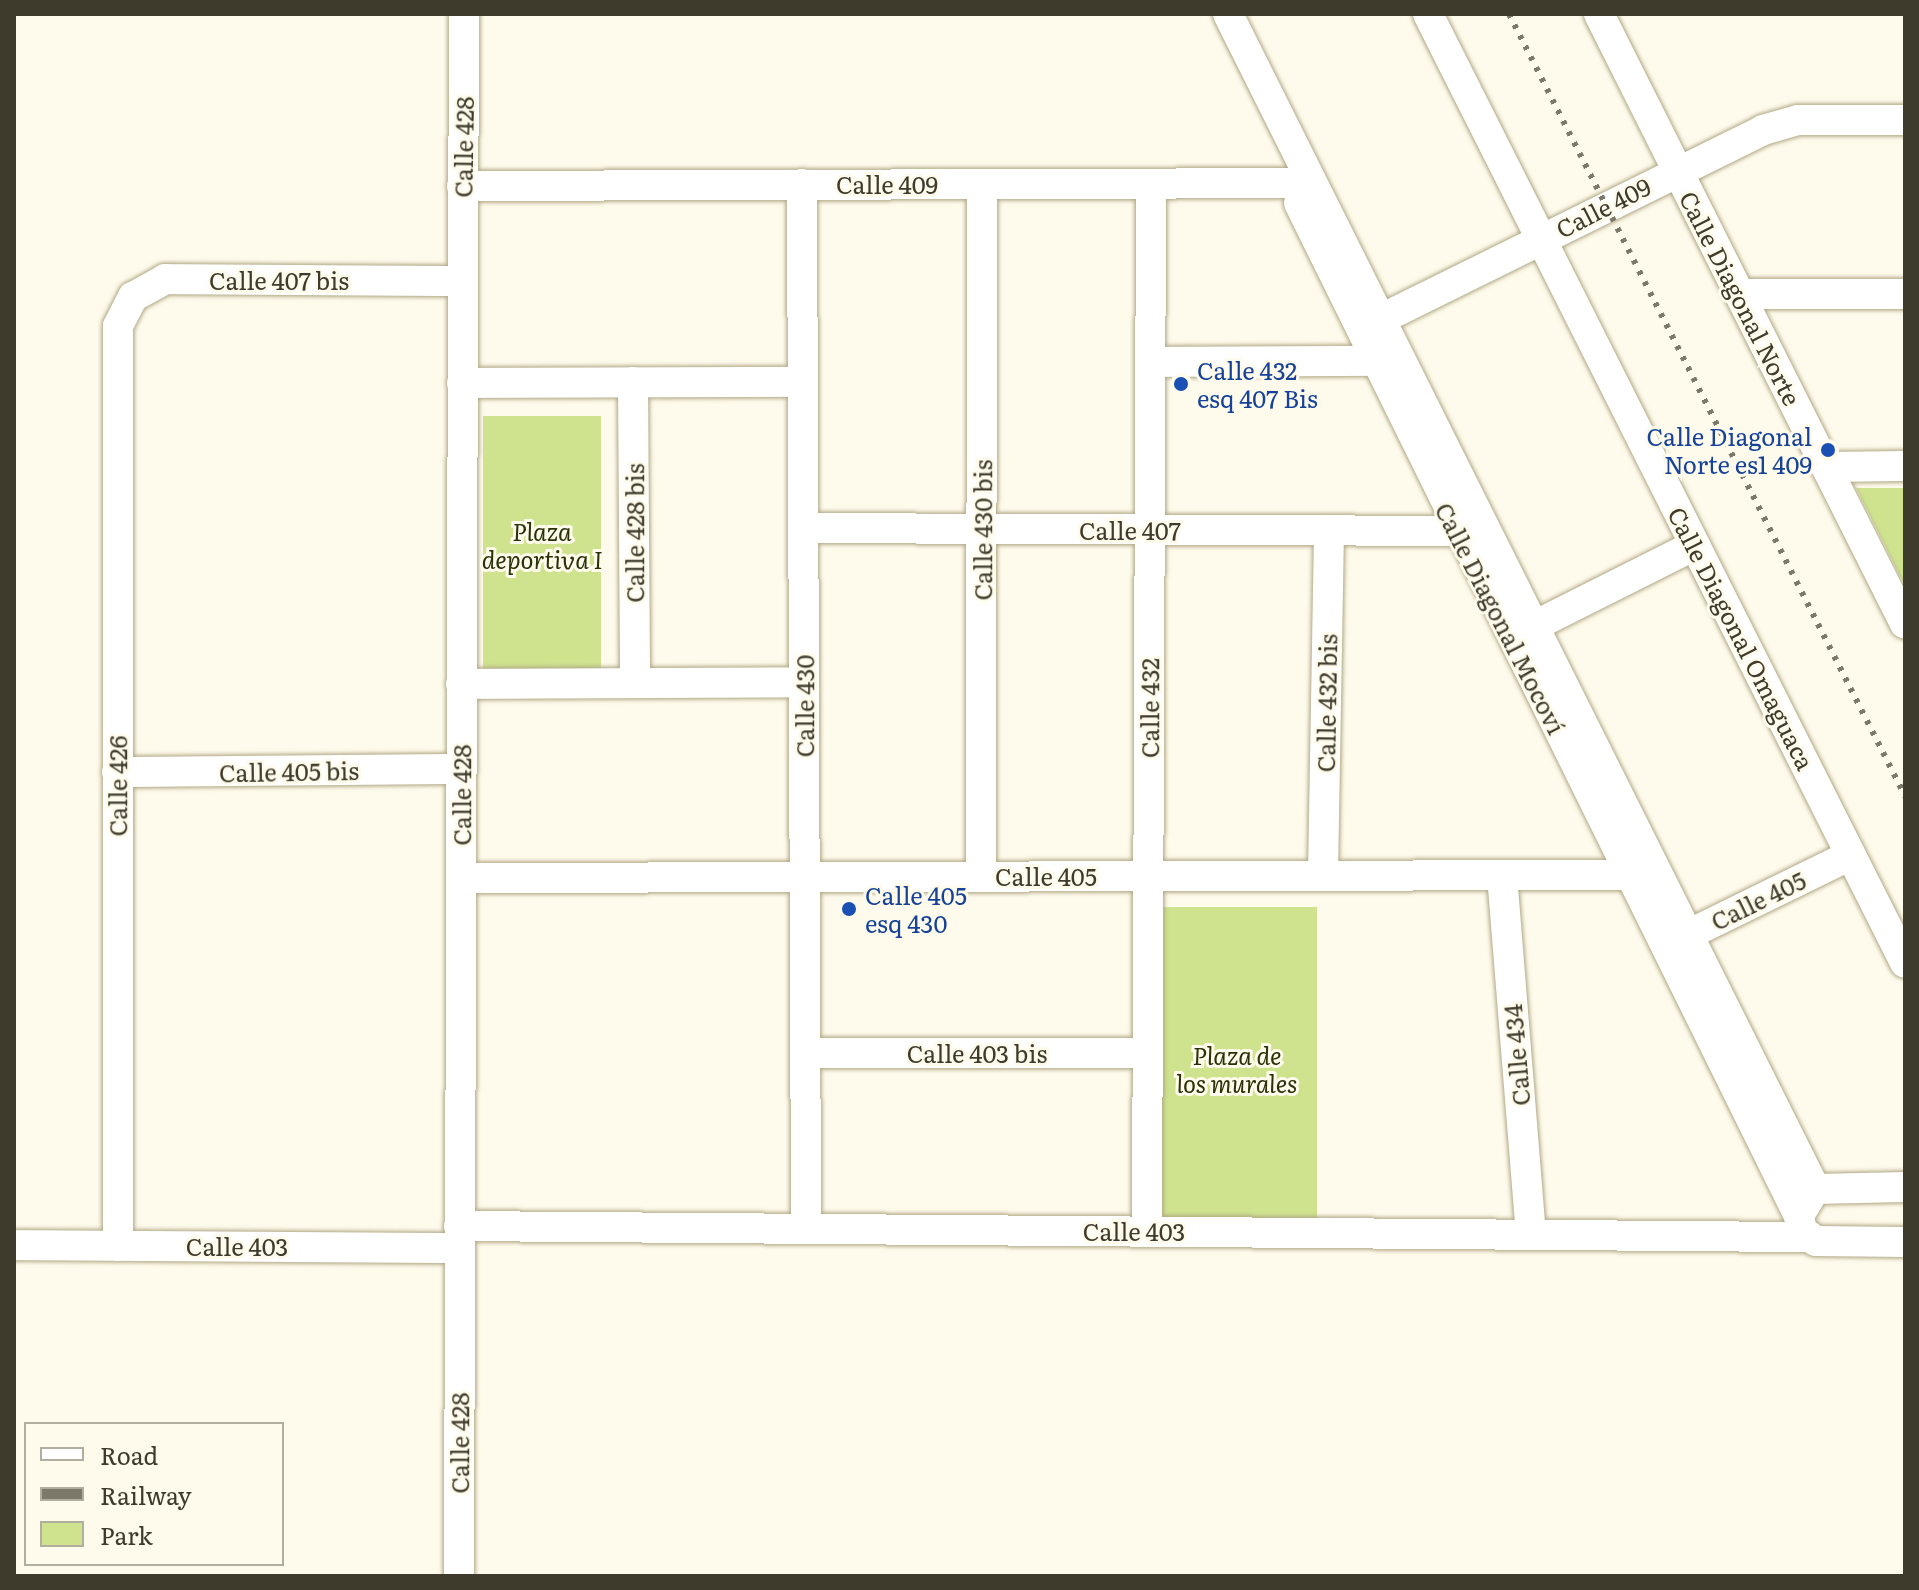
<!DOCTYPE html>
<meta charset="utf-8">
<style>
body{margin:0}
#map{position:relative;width:1919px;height:1590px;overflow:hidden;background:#fffbec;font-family:Literata,serif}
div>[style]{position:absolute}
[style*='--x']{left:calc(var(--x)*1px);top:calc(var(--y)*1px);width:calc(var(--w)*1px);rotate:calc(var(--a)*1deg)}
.green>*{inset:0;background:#cfe38f;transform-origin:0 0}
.roads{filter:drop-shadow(0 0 2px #b1a885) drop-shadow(0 0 2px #b1a885)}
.minor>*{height:30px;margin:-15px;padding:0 15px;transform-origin:15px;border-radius:15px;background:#fff}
.rail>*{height:6px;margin-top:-3px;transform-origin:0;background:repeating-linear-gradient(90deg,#7d796a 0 4px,transparent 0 12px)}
.dots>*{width:22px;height:22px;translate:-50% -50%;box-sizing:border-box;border:4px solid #fffbec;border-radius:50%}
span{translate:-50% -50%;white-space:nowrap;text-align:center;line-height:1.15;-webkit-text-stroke:6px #fffbec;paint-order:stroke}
.street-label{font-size:24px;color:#3f3b2c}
.transit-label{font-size:24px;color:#164399}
.left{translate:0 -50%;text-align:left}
.right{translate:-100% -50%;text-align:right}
.park-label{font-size:24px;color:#2a3208;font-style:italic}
.frame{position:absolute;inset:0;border:16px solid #3f3b2c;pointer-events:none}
.legend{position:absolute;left:24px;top:1422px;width:260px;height:144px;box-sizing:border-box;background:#fffbec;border:2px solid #b2ae9f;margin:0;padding:10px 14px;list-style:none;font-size:24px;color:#3f3b2c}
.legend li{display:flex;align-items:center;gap:16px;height:40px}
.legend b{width:40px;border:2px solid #b2ae9f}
</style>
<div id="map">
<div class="green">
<i style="left:483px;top:416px;width:118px;height:260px"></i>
<i style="clip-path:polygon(1856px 488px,1905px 488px,1905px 586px)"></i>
<i style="left:1317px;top:907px;width:318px;height:159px;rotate:90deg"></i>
</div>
<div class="roads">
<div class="minor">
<i style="--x:1228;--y:14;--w:1313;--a:63.45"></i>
<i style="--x:1428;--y:14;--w:1062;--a:63.31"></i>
<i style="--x:1599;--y:14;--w:682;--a:63.36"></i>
<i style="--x:802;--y:184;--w:1045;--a:89.78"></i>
<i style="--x:462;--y:186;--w:850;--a:-0.2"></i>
<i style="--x:1299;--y:203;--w:1130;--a:63.73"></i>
<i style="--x:1739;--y:294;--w:166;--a:0"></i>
<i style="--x:1363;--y:328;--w:446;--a:-26.3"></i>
<i style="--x:1763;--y:130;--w:36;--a:-16"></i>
<i style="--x:1798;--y:120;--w:107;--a:0"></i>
<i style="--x:1151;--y:362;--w:224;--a:-0.3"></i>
<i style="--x:633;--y:382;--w:301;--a:89.6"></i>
<i style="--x:462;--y:383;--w:341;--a:-0.2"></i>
<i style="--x:1826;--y:467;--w:79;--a:-0.7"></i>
<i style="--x:804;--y:528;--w:653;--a:0.26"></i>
<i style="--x:1518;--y:634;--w:198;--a:-26.7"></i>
<i style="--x:461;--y:684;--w:343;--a:-0.3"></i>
<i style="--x:117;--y:772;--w:344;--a:-0.5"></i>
<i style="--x:1323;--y:875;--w:345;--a:-89"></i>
<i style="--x:1502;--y:875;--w:360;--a:85.4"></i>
<i style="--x:981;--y:876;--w:692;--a:-89.92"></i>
<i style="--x:461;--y:878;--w:1170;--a:-0.15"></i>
<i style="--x:1671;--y:943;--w:200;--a:-26.1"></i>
<i style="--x:806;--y:1053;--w:342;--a:0"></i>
<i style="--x:1905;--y:1187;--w:90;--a:178.7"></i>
<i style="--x:1815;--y:1189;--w:31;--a:121"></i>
<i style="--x:1799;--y:1216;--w:15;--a:79"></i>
<i style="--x:1802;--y:1231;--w:17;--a:36"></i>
<i style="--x:1816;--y:1241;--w:89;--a:0.6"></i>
<i style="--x:459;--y:1226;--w:1349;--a:0.47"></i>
<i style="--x:1147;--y:1232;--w:1048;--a:-89.78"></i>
<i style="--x:14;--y:1245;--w:446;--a:0.4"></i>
<i style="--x:118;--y:1246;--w:920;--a:-90"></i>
<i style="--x:118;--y:326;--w:33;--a:-63"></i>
<i style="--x:133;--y:297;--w:37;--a:-29"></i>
<i style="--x:165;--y:279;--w:297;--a:0.4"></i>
<i style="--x:459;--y:1576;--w:1562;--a:-89.82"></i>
</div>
</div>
<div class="rail">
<i style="--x:1509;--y:14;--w:877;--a:63.14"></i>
</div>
<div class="dots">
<i style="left:1181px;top:384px;background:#1a4fb4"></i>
<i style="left:1828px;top:450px;background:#1a4fb4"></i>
<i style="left:849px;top:909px;background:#1a4fb4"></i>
</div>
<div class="street-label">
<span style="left:463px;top:147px;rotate:-89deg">Calle 428</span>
<span style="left:887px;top:184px">Calle 409</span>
<span style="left:1603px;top:207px;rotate:-27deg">Calle 409</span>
<span style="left:279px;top:280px">Calle 407 bis</span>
<span style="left:1741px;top:298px;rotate:63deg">Calle Diagonal Norte</span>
<span style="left:982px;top:530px;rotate:-90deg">Calle 430 bis</span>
<span style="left:1130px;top:530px">Calle 407</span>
<span style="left:634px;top:533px;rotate:-90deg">Calle 428 bis</span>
<span style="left:1501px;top:618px;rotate:63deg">Calle Diagonal Mocoví</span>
<span style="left:1742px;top:638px;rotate:63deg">Calle Diagonal Omaguaca</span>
<span style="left:1326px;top:703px;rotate:-89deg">Calle 432 bis</span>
<span style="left:804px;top:706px;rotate:-90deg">Calle 430</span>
<span style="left:1149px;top:708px;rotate:-90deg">Calle 432</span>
<span style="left:289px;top:771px;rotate:-1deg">Calle 405 bis</span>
<span style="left:117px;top:786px;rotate:-90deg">Calle 426</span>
<span style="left:461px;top:795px;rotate:-90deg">Calle 428</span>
<span style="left:1046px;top:876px">Calle 405</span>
<span style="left:1758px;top:900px;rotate:-26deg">Calle 405</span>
<span style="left:977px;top:1053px">Calle 403 bis</span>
<span style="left:1516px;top:1055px;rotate:-95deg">Calle 434</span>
<span style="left:1134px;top:1231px">Calle 403</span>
<span style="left:237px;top:1246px">Calle 403</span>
<span style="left:459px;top:1443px;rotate:-90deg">Calle 428</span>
</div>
<div class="transit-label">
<span class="left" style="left:1197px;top:384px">Calle 432<br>esq 407 Bis</span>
<span class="right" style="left:1812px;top:450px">Calle Diagonal<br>Norte es1 409</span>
<span class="left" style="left:865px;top:909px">Calle 405<br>esq 430</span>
</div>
<div class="park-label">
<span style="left:542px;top:545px">Plaza<br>deportiva I</span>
<span style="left:1237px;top:1069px">Plaza de<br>los murales</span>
</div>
<div class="frame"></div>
<ul class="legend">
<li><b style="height:10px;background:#fff"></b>Road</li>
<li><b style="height:10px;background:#7d796a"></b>Railway</li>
<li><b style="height:22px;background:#cfe38f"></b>Park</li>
</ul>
</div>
